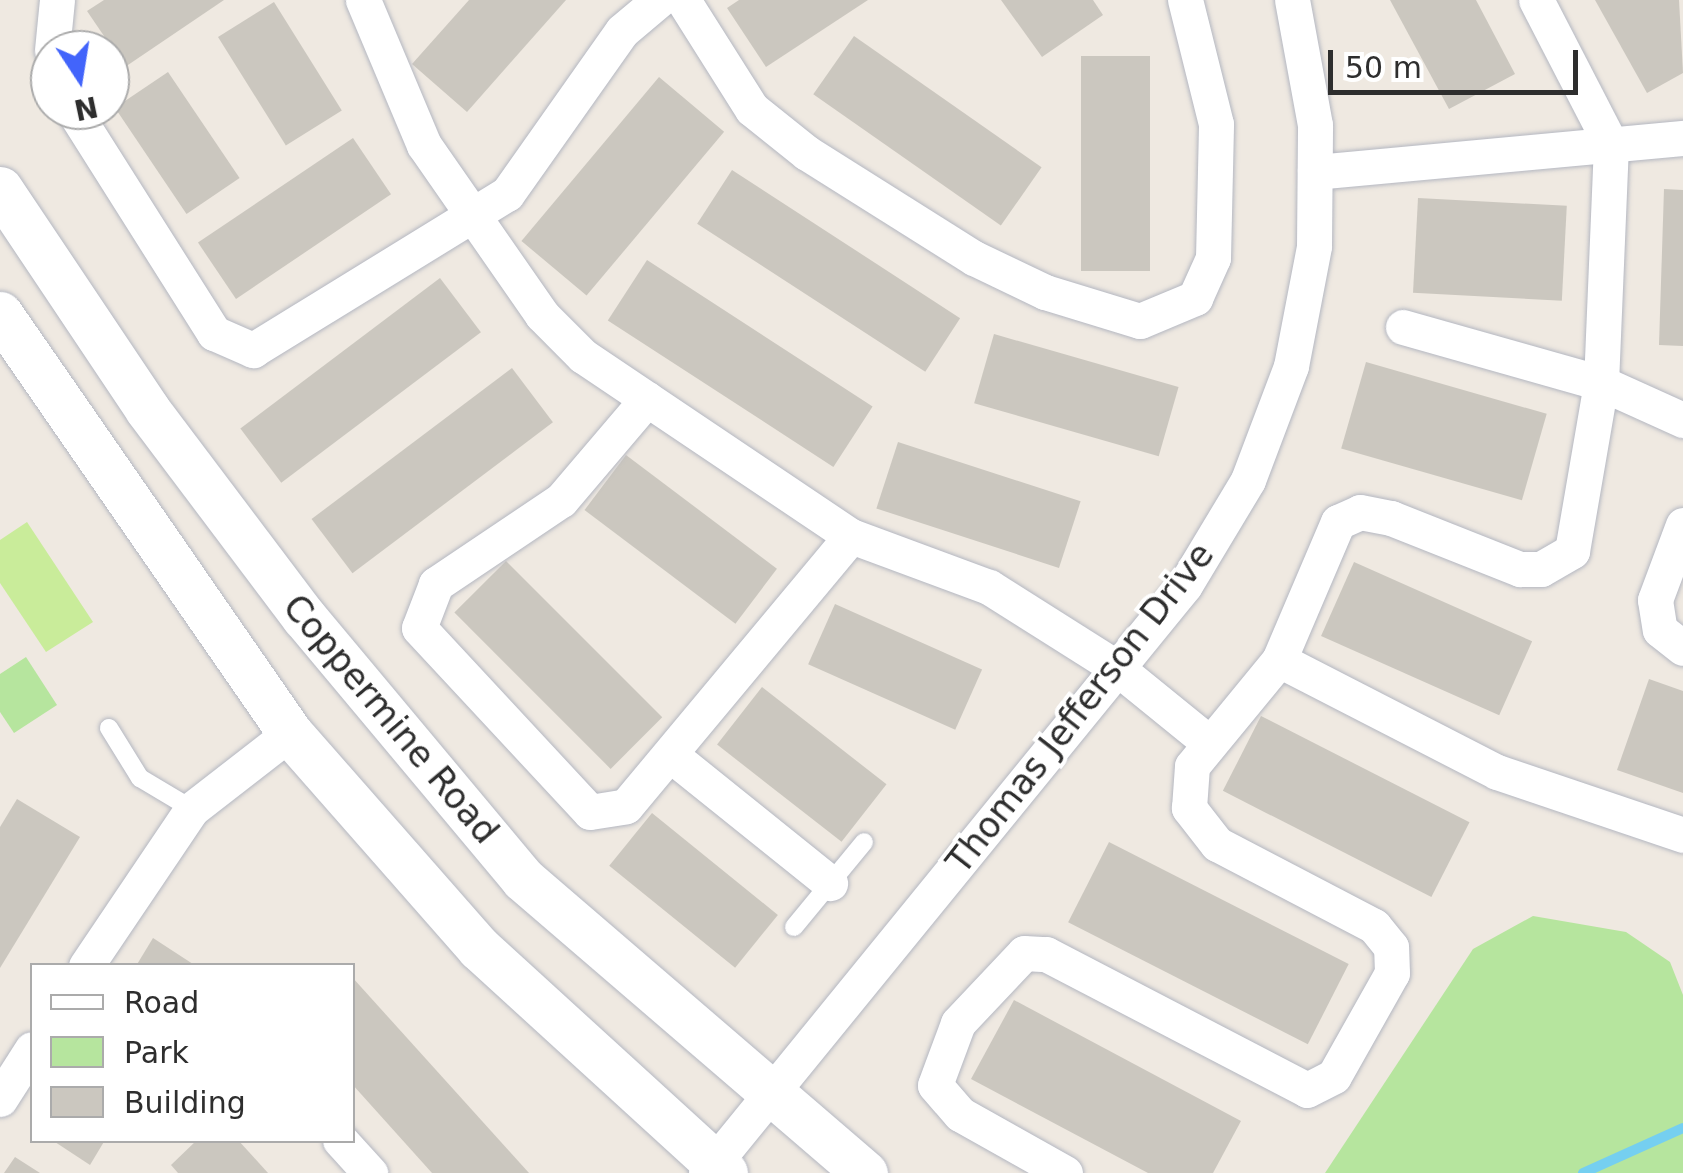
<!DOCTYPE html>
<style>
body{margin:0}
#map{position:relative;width:1683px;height:1173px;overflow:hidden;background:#efe9e1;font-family:"DejaVu Sans",sans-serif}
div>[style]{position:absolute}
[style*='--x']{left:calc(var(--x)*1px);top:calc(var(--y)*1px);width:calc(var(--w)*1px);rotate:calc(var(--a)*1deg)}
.green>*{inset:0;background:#b6e59e}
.pitch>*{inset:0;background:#c9ec9a}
.stream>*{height:10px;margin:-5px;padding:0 5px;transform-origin:5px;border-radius:5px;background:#75cff0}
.building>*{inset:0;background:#cbc7bf;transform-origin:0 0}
.roads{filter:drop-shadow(0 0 2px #b4b7c1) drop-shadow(0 0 2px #b4b7c1)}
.service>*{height:18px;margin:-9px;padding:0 9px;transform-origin:9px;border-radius:9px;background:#fff}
.minor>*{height:35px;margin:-17.5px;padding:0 17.5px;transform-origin:17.5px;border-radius:17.5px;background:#fff}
.tertiary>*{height:45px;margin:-22.5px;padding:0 22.5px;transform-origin:22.5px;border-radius:22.5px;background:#fff}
span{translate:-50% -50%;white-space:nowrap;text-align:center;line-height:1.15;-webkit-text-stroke:8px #fff;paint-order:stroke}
.street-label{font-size:35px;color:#2e2e2e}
.legend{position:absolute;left:30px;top:963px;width:325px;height:180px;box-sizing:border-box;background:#fff;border:2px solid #ababab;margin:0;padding:12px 18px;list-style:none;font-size:30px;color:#2e2e2e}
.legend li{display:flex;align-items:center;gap:20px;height:50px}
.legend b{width:50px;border:2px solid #ababab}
.north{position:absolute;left:30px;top:30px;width:100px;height:100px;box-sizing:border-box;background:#fff;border:2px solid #ababab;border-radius:50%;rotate:168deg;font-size:28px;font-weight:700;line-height:40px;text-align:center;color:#2e2e2e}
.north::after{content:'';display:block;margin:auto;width:35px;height:45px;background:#4264fb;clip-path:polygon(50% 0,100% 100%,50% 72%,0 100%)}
.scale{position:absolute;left:1328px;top:50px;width:250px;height:45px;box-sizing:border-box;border:5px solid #2e2e2e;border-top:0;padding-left:12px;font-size:30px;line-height:35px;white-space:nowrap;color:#2e2e2e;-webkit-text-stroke:8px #fff;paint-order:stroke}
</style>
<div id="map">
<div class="green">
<i style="clip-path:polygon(26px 657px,57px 705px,14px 733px,0 712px,0 674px)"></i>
<i style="clip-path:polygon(1533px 916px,1626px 932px,1670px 962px,1683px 995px,1683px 1173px,1325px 1173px,1473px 949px)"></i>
</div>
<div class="pitch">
<i style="clip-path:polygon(27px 522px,93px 622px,46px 652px,0 583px,0 540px)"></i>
</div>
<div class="stream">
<i style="--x:1583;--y:1173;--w:110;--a:-24.2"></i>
</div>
<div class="building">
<i style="clip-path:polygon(104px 0,224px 0,125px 67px,87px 11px)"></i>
<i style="clip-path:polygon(469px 0,566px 0,467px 112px,412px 64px)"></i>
<i style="clip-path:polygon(739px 0,868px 0,766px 67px,727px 8px)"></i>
<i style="clip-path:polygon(1001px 0,1093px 0,1103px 15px,1042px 57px)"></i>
<i style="clip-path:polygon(1390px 0,1476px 0,1515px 74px,1449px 109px)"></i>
<i style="clip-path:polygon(1595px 0,1679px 0,1683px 73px,1647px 93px)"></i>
<i style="left:274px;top:2px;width:128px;height:66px;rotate:58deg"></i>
<i style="left:854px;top:36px;width:229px;height:71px;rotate:35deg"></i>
<i style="left:1081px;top:56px;width:69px;height:215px"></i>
<i style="left:168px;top:72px;width:128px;height:64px;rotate:56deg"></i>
<i style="left:659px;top:77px;width:85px;height:214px;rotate:40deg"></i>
<i style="left:353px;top:138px;width:68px;height:187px;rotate:56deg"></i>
<i style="left:732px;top:170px;width:272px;height:64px;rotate:33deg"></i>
<i style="clip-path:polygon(1664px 189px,1683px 190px,1683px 346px,1659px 345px)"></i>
<i style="left:1418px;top:198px;width:149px;height:95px;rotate:3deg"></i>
<i style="left:647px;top:260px;width:269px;height:72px;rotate:33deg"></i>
<i style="left:440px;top:278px;width:68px;height:250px;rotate:53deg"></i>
<i style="left:994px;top:334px;width:192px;height:72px;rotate:16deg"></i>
<i style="left:1366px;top:362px;width:188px;height:90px;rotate:16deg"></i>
<i style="left:512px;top:368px;width:68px;height:251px;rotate:53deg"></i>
<i style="left:898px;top:442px;width:192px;height:70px;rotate:18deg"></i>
<i style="left:626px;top:455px;width:189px;height:69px;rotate:37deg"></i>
<i style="left:506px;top:561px;width:221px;height:73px;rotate:45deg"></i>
<i style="left:1354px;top:562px;width:195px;height:81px;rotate:24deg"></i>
<i style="left:835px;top:604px;width:161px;height:66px;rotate:24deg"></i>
<i style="clip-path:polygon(1649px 679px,1683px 691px,1683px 793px,1617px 770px)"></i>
<i style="left:762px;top:687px;width:158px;height:73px;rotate:38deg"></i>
<i style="left:1261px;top:716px;width:234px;height:84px;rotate:27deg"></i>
<i style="clip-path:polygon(17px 799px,80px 837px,0 968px,0 827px)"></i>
<i style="left:652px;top:813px;width:162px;height:68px;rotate:39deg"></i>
<i style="left:1109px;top:842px;width:269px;height:90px;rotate:27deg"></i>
<i style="clip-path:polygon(153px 938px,196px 966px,136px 966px)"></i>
<i style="clip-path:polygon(352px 977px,529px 1173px,432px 1173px,352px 1084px)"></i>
<i style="clip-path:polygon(1014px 1000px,1241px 1121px,1213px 1173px,1148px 1173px,971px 1079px)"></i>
<i style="clip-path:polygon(52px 1140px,105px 1140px,90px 1165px)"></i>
<i style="clip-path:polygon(197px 1140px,238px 1140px,268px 1173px,178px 1173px,171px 1165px)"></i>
<i style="clip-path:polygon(15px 1157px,40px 1173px,4px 1173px)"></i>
</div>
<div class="roads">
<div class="service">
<i style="--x:109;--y:728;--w:59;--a:58.2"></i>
<i style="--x:140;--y:778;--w:61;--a:30.8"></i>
<i style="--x:794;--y:927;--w:110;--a:-50.5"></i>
</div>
<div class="minor">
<i style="--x:363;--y:0;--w:157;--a:67.2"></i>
<i style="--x:424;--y:145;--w:207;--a:55.2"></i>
<i style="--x:542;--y:315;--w:58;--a:45"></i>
<i style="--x:583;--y:356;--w:323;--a:33.9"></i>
<i style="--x:851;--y:536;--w:147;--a:20.3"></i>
<i style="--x:989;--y:587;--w:151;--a:32.3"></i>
<i style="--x:1117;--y:668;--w:117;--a:39.1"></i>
<i style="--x:683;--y:0;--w:129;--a:57.7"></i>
<i style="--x:752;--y:109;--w:70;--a:38.7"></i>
<i style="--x:807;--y:153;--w:197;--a:32.2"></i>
<i style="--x:974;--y:258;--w:79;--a:25.6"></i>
<i style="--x:1045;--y:292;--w:99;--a:17"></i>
<i style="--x:1140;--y:321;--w:60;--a:-22.7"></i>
<i style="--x:1195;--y:298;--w:44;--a:-65.8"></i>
<i style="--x:1213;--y:258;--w:134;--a:-88.7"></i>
<i style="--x:1216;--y:124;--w:128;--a:-104"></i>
<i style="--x:52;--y:50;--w:50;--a:-84.3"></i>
<i style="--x:73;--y:110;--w:264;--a:57.7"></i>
<i style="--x:214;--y:333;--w:43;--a:23.6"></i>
<i style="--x:253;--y:350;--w:298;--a:-31.6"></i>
<i style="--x:507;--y:194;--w:199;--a:-54.8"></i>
<i style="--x:622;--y:31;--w:48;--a:-40"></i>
<i style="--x:1315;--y:172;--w:370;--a:-5.3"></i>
<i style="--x:1403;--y:327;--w:206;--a:15.8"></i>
<i style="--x:1601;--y:383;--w:90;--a:24.3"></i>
<i style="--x:647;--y:399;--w:133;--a:130.4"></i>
<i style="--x:561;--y:500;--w:151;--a:146.1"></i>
<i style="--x:436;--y:584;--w:47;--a:111.1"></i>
<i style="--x:419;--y:628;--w:251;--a:47.1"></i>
<i style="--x:590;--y:812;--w:36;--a:-9"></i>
<i style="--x:626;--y:806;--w:351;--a:-50.2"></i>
<i style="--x:1683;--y:525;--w:80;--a:110.5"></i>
<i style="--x:1655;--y:600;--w:30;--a:81"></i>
<i style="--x:1660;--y:630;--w:29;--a:38"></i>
<i style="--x:1279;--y:660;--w:245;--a:27.2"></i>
<i style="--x:1497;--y:772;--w:196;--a:18.7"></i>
<i style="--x:672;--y:756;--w:203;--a:38.8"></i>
<i style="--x:86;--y:966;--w:189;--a:-56"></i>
<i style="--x:192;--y:809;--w:124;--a:-37.8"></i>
<i style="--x:0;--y:1099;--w:59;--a:-57.4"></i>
<i style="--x:340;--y:1140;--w:45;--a:47.7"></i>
<i style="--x:706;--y:1173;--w:758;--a:-50.83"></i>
<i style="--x:1185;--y:585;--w:122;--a:-59"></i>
<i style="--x:1248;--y:480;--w:122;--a:-69.3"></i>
<i style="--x:1291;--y:366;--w:122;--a:-79.1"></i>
<i style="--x:1314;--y:246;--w:121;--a:-89.5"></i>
<i style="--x:1315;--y:125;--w:127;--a:-100.4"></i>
<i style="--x:1065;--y:1173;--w:120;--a:-150.7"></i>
<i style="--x:960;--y:1114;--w:38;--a:-131"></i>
<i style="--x:935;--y:1085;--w:66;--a:-69.6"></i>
<i style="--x:958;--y:1023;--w:96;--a:-46.7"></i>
<i style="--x:1024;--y:953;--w:22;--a:3"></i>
<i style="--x:1046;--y:954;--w:294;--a:27.5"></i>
<i style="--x:1307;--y:1090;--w:30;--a:-27"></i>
<i style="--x:1334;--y:1076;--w:118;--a:-60.6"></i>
<i style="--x:1392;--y:973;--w:26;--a:-92"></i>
<i style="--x:1391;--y:947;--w:27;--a:-129"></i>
<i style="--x:1374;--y:926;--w:177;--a:-152.4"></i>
<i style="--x:1217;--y:844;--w:46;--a:-127.9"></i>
<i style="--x:1189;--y:808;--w:42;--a:-85.9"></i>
<i style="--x:1192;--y:766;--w:137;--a:-50.6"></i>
<i style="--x:1279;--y:660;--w:150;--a:-66.9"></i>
<i style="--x:1338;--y:522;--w:24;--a:-24"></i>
<i style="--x:1360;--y:512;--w:32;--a:11"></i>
<i style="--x:1391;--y:518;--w:139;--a:21.6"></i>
<i style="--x:1520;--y:569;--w:21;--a:0"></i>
<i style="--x:1541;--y:569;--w:36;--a:-30"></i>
<i style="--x:1572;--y:551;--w:170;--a:-80.2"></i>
<i style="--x:1601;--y:383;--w:238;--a:-87.6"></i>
<i style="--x:1611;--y:145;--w:163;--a:-117.3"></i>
</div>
<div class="tertiary">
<i style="--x:0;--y:189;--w:265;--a:56.2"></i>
<i style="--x:147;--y:409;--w:261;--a:53"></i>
<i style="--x:304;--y:617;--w:341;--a:50.1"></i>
<i style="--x:523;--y:879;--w:451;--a:40.7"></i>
<i style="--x:0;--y:314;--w:510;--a:55.31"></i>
<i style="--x:290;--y:733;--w:286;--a:48.7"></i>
<i style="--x:479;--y:948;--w:333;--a:42.4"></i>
</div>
</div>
<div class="street-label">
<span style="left:1080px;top:708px;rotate:-52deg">Thomas Jefferson Drive</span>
<span style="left:391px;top:719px;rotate:50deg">Coppermine Road</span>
</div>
<ul class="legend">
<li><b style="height:12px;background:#fff"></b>Road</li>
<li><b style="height:28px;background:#b6e59e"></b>Park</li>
<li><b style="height:28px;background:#cbc7bf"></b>Building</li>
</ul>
<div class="north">N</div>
<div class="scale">50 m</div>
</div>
